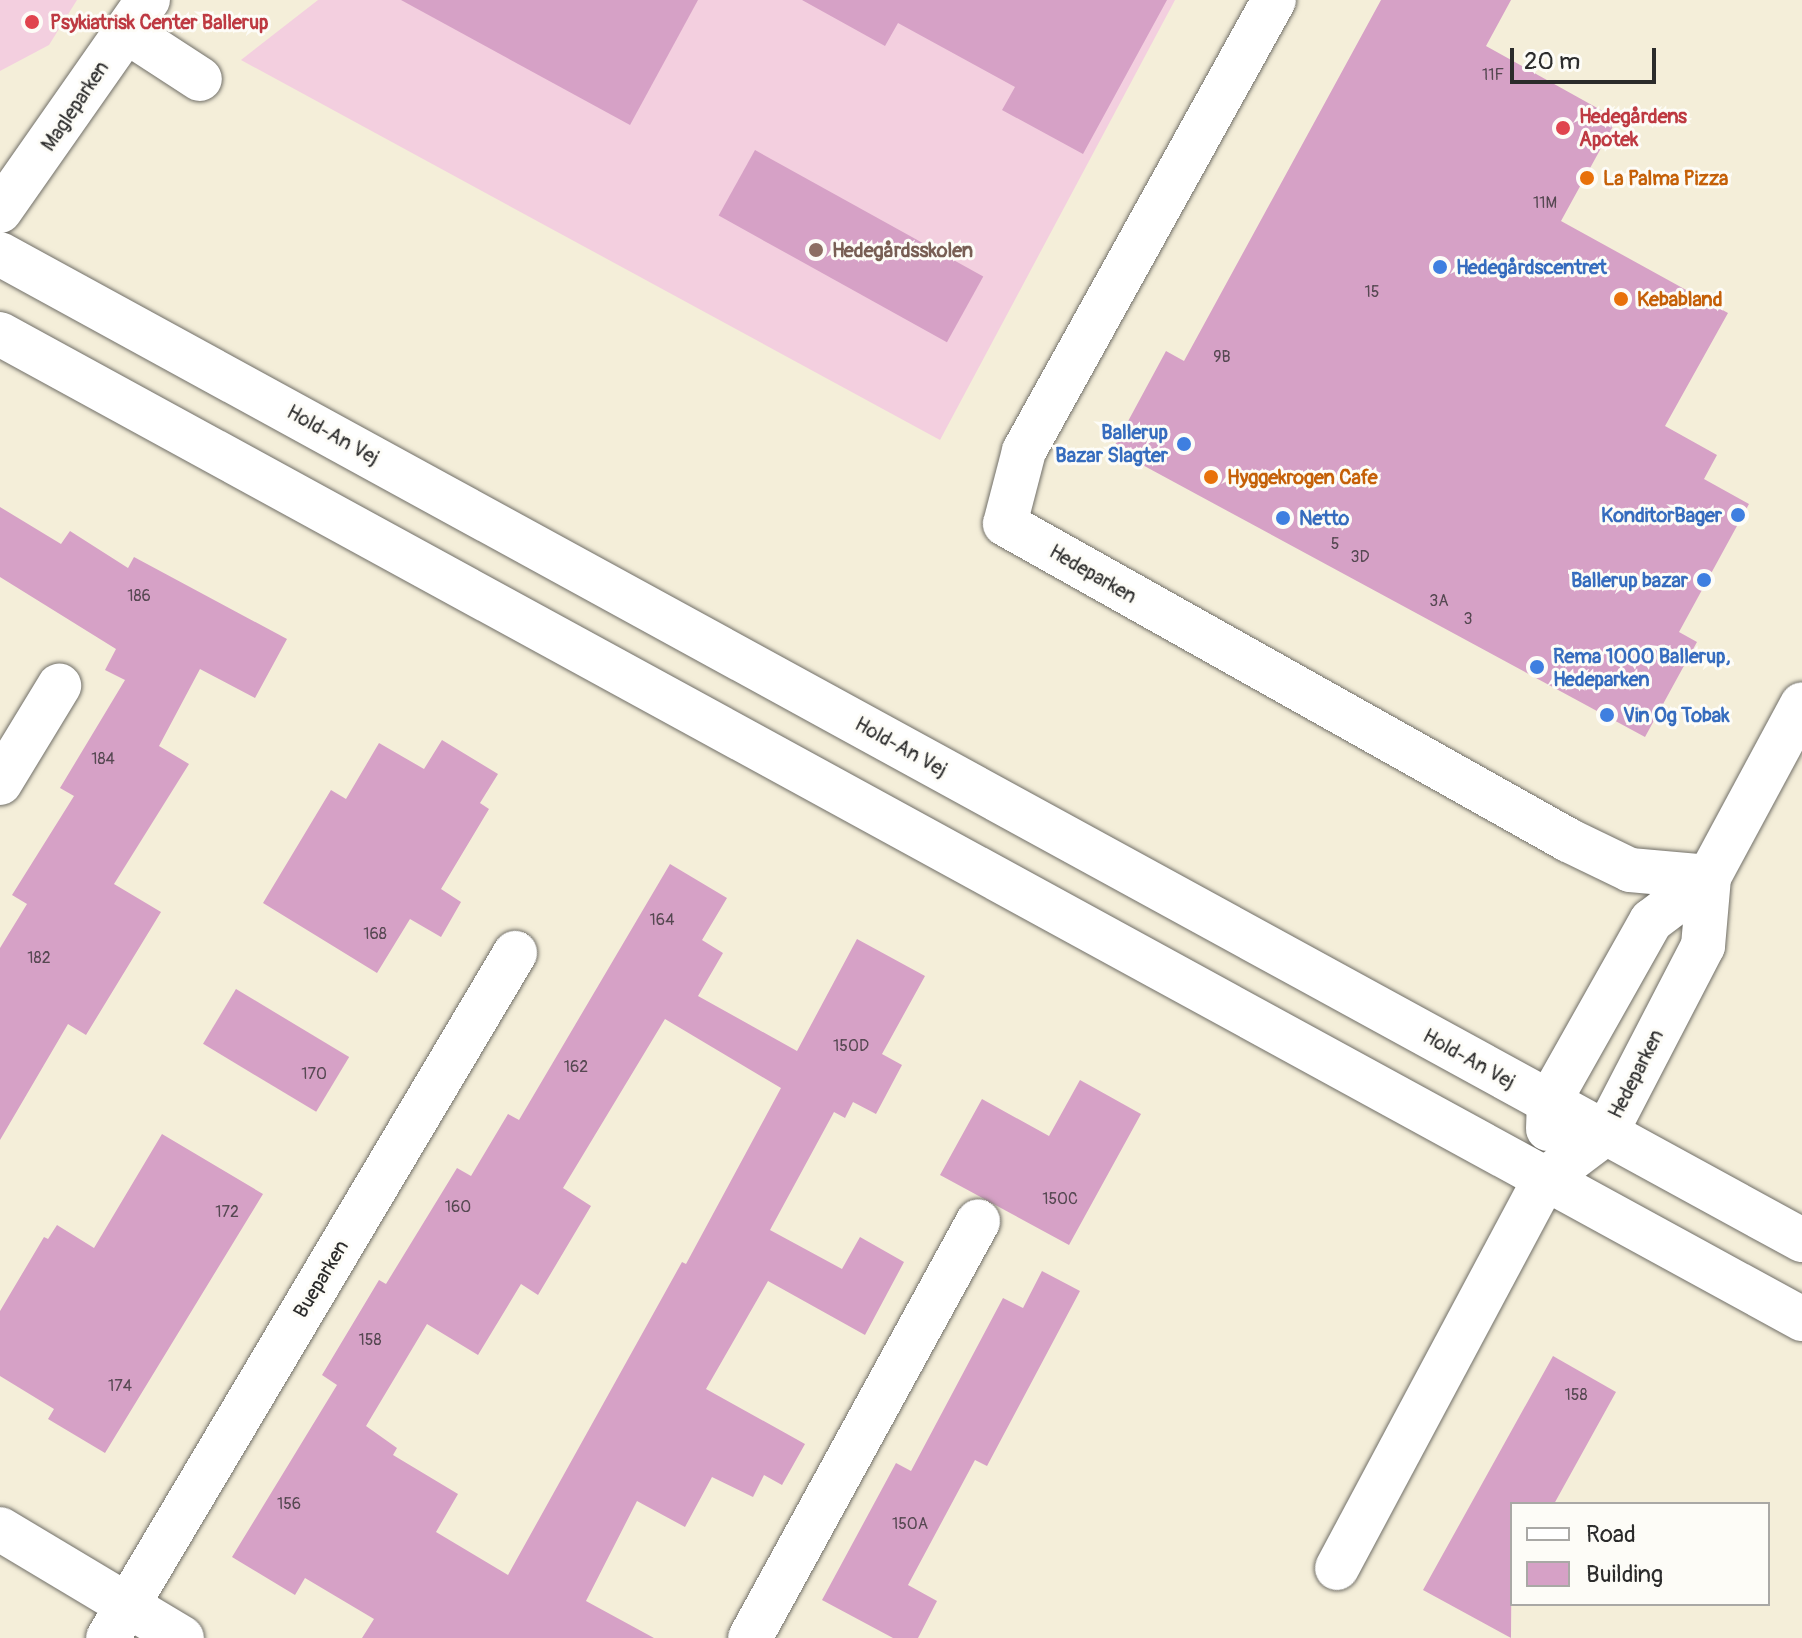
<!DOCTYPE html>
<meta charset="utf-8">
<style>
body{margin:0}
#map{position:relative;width:1802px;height:1638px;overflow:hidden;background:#f4eed9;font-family:Pangolin,sans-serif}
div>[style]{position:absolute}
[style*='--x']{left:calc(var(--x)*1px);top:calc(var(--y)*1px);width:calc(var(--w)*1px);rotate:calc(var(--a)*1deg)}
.built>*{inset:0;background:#f3cfdf}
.building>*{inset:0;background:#d6a1c6;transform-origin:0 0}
.roads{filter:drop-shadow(0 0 2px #716f68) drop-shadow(0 0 2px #716f68)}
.minor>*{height:44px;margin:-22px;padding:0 22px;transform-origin:22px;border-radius:22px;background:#fff}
.dots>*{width:22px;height:22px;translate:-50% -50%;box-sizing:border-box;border:4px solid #fdfcf7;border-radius:50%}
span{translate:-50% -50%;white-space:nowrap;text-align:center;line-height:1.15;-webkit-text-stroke:6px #fdfcf7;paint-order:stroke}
.number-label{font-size:16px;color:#564852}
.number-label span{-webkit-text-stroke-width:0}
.health-label{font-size:20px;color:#be3a42;font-weight:700}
.left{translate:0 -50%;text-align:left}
.street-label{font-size:20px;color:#2b2b2b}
.food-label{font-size:20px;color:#c56008;font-weight:700}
.education-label{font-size:20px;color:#785e54;font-weight:700}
.shop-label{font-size:20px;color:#366cbe;font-weight:700}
.right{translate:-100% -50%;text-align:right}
.legend{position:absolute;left:1510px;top:1502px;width:260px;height:104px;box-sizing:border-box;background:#fdfcf7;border:2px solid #a9a8a5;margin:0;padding:10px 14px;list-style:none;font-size:24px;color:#2b2b2b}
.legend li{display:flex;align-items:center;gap:16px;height:40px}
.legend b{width:40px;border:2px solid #a9a8a5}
.scale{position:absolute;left:1510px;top:48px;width:146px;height:36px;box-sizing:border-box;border:4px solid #2b2b2b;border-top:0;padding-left:10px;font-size:24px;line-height:28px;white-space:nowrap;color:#2b2b2b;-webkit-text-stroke:6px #fdfcf7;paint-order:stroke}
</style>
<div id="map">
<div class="built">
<i style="clip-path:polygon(0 0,77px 0,49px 45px,0 71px)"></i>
<i style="clip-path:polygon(318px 0,1175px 0,940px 440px,241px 60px)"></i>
</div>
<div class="building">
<i style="clip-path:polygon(401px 0,698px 0,630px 125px)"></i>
<i style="clip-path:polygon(802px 0,1167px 0,1083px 154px,1002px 110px,1015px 87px,898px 23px,885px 46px)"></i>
<i style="clip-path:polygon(1381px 0,1511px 0,1486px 46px,1617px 119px,1561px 221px,1728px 313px,1665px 426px,1717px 455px,1704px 479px,1749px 504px,1679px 632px,1697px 642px,1645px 737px,1113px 449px,1166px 351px,1184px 361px)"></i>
<i style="left:755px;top:150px;width:261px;height:75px;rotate:29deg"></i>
<i style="clip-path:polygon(0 507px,61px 544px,70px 531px,128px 568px,134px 557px,287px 639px,255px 698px,200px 669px,159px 746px,189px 764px,114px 884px,161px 912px,86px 1035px,68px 1024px,0 1140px,0 948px,27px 904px,12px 895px,74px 796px,60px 788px,125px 680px,105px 670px,116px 649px,0 577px)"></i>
<i style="clip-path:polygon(442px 740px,498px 774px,480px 803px,489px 809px,441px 889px,461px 902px,441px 937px,410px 919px,377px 973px,263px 903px,331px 790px,346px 799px,379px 743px,424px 769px)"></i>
<i style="clip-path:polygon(evenodd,670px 864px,727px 898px,702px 940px,723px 953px,698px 996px,797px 1051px,857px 939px,925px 976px,882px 1054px,902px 1065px,876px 1114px,853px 1102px,845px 1118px,834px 1112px,770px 1230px,842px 1269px,860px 1237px,904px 1262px,865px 1335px,768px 1281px,706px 1389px,805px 1444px,782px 1485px,764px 1475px,753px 1497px,712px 1477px,685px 1527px,637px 1501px,586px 1601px,654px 1638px,362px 1638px,374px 1619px,305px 1578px,295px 1595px,232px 1557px,337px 1385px,322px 1375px,379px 1280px,386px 1284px,457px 1168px,471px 1176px,508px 1114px,519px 1120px,670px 864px,665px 1019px,781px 1088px,686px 1264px,682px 1262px,508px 1575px,436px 1532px,458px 1494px,393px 1455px,397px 1448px,366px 1426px,427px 1324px,478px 1355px,521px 1284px,538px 1295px,591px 1206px,563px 1188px,665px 1019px)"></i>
<i style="left:236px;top:989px;width:132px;height:64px;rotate:31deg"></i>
<i style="clip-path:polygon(1080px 1080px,1141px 1114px,1069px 1245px,940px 1175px,982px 1099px,1049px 1136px)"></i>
<i style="clip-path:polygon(162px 1134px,263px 1194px,105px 1453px,48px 1419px,54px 1409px,0 1376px,0 1311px,44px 1237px,48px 1239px,57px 1225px,94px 1248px)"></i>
<i style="clip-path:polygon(1042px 1271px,1080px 1291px,987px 1466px,975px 1460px,908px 1585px,937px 1601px,918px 1638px,893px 1638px,822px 1600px,896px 1463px,911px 1471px,1003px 1298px,1023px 1308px)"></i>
<i style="clip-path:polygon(1553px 1356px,1616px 1392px,1554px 1504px,1512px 1504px,1511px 1638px,1423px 1590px)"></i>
</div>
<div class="roads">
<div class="minor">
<i style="--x:1274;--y:0;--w:516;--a:119"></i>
<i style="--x:1024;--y:451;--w:75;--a:104.6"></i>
<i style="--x:1005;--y:524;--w:646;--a:29.3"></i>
<i style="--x:1568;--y:840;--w:69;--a:25.8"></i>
<i style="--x:1630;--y:870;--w:79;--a:5.1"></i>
<i style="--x:126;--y:31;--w:88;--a:33"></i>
<i style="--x:0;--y:211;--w:258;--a:-55"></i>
<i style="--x:0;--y:254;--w:2054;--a:28.69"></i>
<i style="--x:0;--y:334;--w:2054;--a:28.66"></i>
<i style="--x:0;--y:783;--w:114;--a:-58.7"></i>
<i style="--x:1548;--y:1129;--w:27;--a:-88"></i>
<i style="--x:1549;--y:1102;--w:208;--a:-60.6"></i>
<i style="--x:1651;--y:921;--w:73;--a:-37.2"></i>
<i style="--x:0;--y:1529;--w:212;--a:30.9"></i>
<i style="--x:1337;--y:1568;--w:441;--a:-61.9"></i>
<i style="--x:1545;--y:1179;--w:76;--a:-37"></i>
<i style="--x:1606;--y:1133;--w:211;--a:-62.6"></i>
<i style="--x:1703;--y:946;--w:69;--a:-85"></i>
<i style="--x:1709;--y:877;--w:196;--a:-61.7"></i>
<i style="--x:108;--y:1638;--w:797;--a:-59.28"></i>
<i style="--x:750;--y:1638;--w:475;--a:-61.3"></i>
</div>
</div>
<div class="dots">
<i style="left:32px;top:22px;background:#e0444e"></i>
<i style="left:1563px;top:128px;background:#e0444e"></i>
<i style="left:1587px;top:178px;background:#e8710a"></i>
<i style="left:816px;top:250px;background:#8d6e63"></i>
<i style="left:1440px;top:267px;background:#3f7fe0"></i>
<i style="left:1621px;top:299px;background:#e8710a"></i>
<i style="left:1184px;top:444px;background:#3f7fe0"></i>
<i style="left:1211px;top:477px;background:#e8710a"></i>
<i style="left:1738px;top:515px;background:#3f7fe0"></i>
<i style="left:1283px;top:518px;background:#3f7fe0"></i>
<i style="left:1704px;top:580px;background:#3f7fe0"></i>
<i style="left:1537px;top:667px;background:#3f7fe0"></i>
<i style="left:1607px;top:715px;background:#3f7fe0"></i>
</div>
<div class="number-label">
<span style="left:1493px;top:75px">11F</span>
<span style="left:1545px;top:203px">11M</span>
<span style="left:1372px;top:292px">15</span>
<span style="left:1222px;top:357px">9B</span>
<span style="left:1335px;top:544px">5</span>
<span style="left:1360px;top:557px">3D</span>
<span style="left:139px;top:596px">186</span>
<span style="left:1439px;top:601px">3A</span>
<span style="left:1468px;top:619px">3</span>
<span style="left:103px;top:759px">184</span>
<span style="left:662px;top:920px">164</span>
<span style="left:375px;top:934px">168</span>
<span style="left:39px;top:958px">182</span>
<span style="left:851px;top:1046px">150D</span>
<span style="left:576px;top:1067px">162</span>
<span style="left:314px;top:1074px">170</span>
<span style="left:1060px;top:1199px">150C</span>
<span style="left:458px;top:1207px">160</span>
<span style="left:227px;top:1212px">172</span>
<span style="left:370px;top:1340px">158</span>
<span style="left:120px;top:1386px">174</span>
<span style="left:1576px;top:1395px">158</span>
<span style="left:289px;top:1504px">156</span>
<span style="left:910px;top:1524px">150A</span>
</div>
<div class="health-label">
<span class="left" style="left:50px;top:22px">Psykiatrisk Center Ballerup</span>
<span class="left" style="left:1579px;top:128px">Hedegårdens<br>Apotek</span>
</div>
<div class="street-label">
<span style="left:75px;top:106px;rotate:-56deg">Magleparken</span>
<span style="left:333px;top:435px;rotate:29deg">Hold-An Vej</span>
<span style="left:1093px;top:574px;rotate:30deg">Hedeparken</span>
<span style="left:901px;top:747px;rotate:29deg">Hold-An Vej</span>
<span style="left:1469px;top:1059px;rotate:29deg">Hold-An Vej</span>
<span style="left:1636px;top:1074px;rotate:-63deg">Hedeparken</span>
<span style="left:321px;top:1279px;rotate:-59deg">Bueparken</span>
</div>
<div class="food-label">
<span class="left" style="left:1603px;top:178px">La Palma Pizza</span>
<span class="left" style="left:1637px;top:299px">Kebabland</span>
<span class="left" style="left:1227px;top:477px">Hyggekrogen Cafe</span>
</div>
<div class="education-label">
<span class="left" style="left:832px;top:250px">Hedegårdsskolen</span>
</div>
<div class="shop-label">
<span class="left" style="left:1456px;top:267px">Hedegårdscentret</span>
<span class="right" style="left:1168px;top:444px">Ballerup<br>Bazar Slagter</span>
<span class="right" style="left:1722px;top:515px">KonditorBager</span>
<span class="left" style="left:1299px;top:518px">Netto</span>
<span class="right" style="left:1688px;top:580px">Ballerup bazar</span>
<span class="left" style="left:1553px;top:668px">Rema 1000 Ballerup,<br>Hedeparken</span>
<span class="left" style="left:1623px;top:715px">Vin Og Tobak</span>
</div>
<ul class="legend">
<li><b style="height:10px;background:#fff"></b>Road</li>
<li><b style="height:22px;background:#d6a1c6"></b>Building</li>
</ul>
<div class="scale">20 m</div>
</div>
